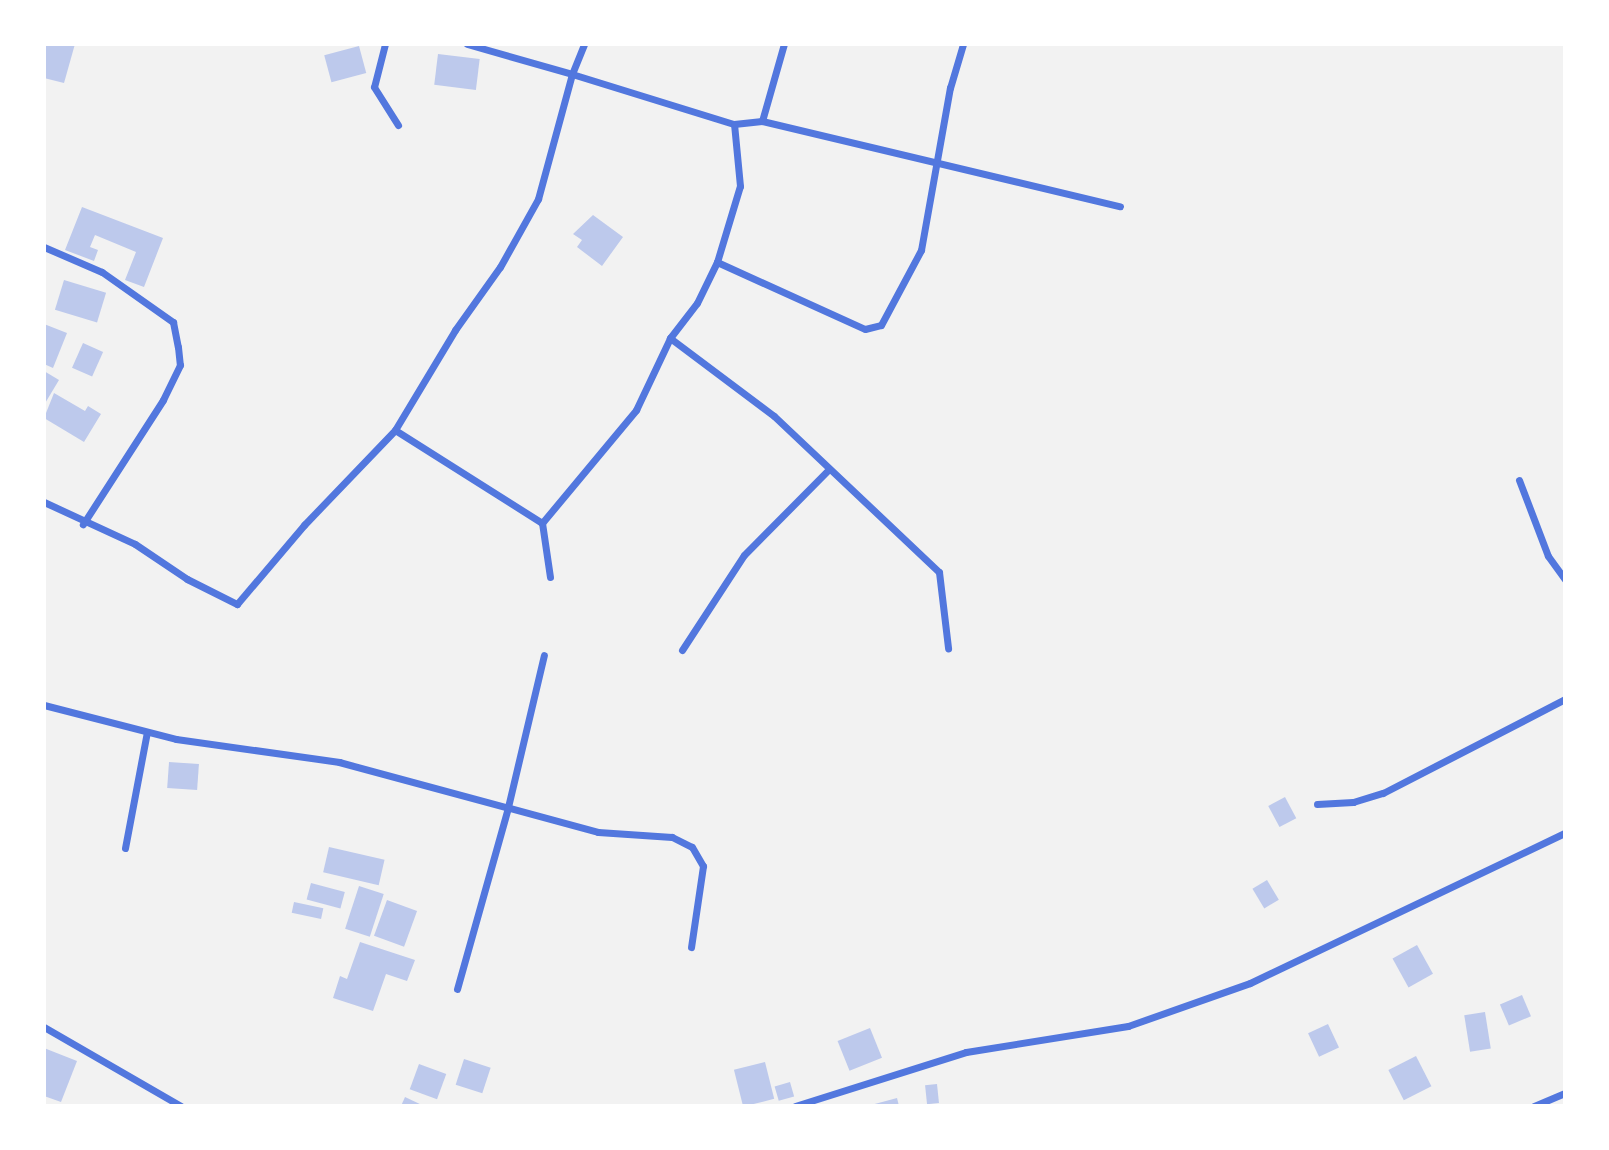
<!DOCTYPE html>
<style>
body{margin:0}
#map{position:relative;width:1609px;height:1150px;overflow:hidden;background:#f2f2f2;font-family:Helvetica,sans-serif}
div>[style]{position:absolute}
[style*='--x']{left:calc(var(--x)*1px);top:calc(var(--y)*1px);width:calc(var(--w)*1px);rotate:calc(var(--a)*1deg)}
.building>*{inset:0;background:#bdc9ec;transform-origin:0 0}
.minor>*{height:7px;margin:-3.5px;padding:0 3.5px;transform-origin:3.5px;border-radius:3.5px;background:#5277de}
span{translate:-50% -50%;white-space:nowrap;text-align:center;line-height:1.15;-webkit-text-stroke:6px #fff;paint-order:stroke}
.frame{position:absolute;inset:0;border:46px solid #fff;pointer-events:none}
</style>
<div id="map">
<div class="building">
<i style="clip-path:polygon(44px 44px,75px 44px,64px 83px,44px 78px)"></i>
<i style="left:359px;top:46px;width:28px;height:36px;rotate:75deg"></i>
<i style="left:438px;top:54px;width:42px;height:31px;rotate:7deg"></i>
<i style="clip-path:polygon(82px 207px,163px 238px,144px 287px,125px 280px,136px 252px,95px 235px,90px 247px,98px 250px,94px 261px,65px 250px)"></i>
<i style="clip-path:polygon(593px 215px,623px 237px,602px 266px,577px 247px,582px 240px,573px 234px)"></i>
<i style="left:64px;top:280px;width:44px;height:31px;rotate:17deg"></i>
<i style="clip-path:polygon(44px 324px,67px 333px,53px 368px,44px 364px)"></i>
<i style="left:83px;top:343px;width:22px;height:27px;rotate:24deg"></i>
<i style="clip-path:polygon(44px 371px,59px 380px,44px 405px)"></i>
<i style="clip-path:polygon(54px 393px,85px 411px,88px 406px,101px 414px,84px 442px,44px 418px)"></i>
<i style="left:169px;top:762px;width:30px;height:26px;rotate:4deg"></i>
<i style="left:1285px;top:797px;width:24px;height:19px;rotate:62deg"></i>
<i style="left:329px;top:847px;width:57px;height:26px;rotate:13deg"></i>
<i style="left:1267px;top:880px;width:23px;height:17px;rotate:59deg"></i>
<i style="left:311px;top:883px;width:35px;height:17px;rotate:15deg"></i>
<i style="left:359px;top:886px;width:26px;height:45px;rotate:18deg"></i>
<i style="left:387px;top:900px;width:32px;height:38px;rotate:20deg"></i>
<i style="left:294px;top:902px;width:30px;height:11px;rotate:12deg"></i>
<i style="clip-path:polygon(360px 942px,415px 960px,407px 981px,386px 974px,373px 1011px,333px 998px,340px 976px,347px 979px)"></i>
<i style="left:1417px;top:945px;width:33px;height:28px;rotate:61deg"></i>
<i style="left:1522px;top:995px;width:23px;height:24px;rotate:67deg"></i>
<i style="left:1485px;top:1012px;width:37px;height:21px;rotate:81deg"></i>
<i style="left:1328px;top:1024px;width:26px;height:22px;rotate:65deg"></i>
<i style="left:870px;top:1028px;width:32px;height:35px;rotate:68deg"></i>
<i style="clip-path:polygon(44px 1048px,77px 1061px,61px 1102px,44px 1096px)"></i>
<i style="left:1416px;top:1056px;width:34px;height:31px;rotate:63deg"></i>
<i style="left:464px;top:1059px;width:28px;height:27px;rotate:18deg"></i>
<i style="left:765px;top:1062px;width:38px;height:32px;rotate:76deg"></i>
<i style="left:419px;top:1064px;width:29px;height:27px;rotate:20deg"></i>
<i style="left:790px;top:1082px;width:15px;height:16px;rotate:74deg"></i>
<i style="left:937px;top:1084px;width:19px;height:12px;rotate:84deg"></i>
<i style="clip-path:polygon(405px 1097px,424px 1106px,401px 1106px)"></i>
<i style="clip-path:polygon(897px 1098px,899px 1106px,871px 1106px,871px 1105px)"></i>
</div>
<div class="minor">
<i style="--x:385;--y:44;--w:44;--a:104.3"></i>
<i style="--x:374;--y:87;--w:45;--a:57.7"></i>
<i style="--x:467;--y:44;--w:109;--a:15.9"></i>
<i style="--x:572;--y:74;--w:32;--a:-68"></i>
<i style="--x:762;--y:121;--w:368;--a:13.4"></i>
<i style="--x:44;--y:247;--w:63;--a:23.3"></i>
<i style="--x:102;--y:272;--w:87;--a:35.2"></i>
<i style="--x:173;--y:322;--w:25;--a:79"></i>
<i style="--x:178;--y:347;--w:18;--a:84"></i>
<i style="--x:180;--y:365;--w:39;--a:116"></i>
<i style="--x:163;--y:400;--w:148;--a:122.8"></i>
<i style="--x:717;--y:262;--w:162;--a:24.4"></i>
<i style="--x:865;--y:329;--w:16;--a:-14"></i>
<i style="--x:881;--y:325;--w:85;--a:-61.9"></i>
<i style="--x:921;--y:250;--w:165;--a:-79.9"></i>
<i style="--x:950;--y:88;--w:46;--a:-73.5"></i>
<i style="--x:670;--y:338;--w:130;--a:36.9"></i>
<i style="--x:774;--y:416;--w:227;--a:43.4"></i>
<i style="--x:939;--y:572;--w:77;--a:83.2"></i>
<i style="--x:395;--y:430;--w:174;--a:32.3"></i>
<i style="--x:1519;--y:480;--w:81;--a:69.1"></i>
<i style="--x:1548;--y:556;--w:29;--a:54"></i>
<i style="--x:44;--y:502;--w:100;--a:24.8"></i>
<i style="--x:135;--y:544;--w:63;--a:33.9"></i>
<i style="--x:187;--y:579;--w:56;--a:26.6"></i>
<i style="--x:237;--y:604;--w:104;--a:-49.7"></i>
<i style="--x:304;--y:525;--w:132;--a:-46.2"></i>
<i style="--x:395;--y:430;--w:117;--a:-59"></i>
<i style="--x:455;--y:330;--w:77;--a:-54.5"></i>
<i style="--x:500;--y:267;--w:78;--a:-60.8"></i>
<i style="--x:538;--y:199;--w:130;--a:-74.8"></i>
<i style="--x:572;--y:74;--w:170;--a:17.2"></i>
<i style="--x:734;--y:124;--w:28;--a:-6"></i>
<i style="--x:762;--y:121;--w:80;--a:-74.1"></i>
<i style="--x:550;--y:577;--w:55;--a:-98.4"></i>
<i style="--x:542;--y:523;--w:147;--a:-50.2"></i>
<i style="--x:636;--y:410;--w:80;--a:-64.7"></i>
<i style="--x:670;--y:338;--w:44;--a:-52.4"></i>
<i style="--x:697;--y:303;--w:46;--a:-64"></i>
<i style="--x:717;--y:262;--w:79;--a:-73.2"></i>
<i style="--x:740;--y:186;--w:62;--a:-95.5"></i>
<i style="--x:682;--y:650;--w:113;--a:-56.9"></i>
<i style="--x:744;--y:555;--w:118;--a:-45.3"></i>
<i style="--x:44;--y:705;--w:136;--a:14.4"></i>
<i style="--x:176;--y:739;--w:165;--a:8"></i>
<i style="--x:339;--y:762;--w:268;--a:15.1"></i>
<i style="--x:598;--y:832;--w:74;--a:3.9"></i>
<i style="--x:672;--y:837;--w:22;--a:27"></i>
<i style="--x:692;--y:847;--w:22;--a:60"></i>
<i style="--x:703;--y:866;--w:82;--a:98.4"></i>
<i style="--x:1317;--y:804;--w:36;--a:-3"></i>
<i style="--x:1353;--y:802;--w:31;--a:-17"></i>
<i style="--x:1383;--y:793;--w:205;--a:-27.3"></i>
<i style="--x:125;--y:848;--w:118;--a:-79.3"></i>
<i style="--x:457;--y:989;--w:189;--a:-74.3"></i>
<i style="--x:508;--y:807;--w:156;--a:-76.7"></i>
<i style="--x:44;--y:1027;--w:158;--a:30"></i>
<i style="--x:795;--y:1106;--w:179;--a:-17.5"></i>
<i style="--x:966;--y:1052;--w:164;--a:-9.1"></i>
<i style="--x:1128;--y:1026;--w:129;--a:-19.4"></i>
<i style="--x:1250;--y:983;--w:349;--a:-25.5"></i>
<i style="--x:1534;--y:1106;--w:34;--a:-23"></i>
</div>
<div class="frame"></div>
</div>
